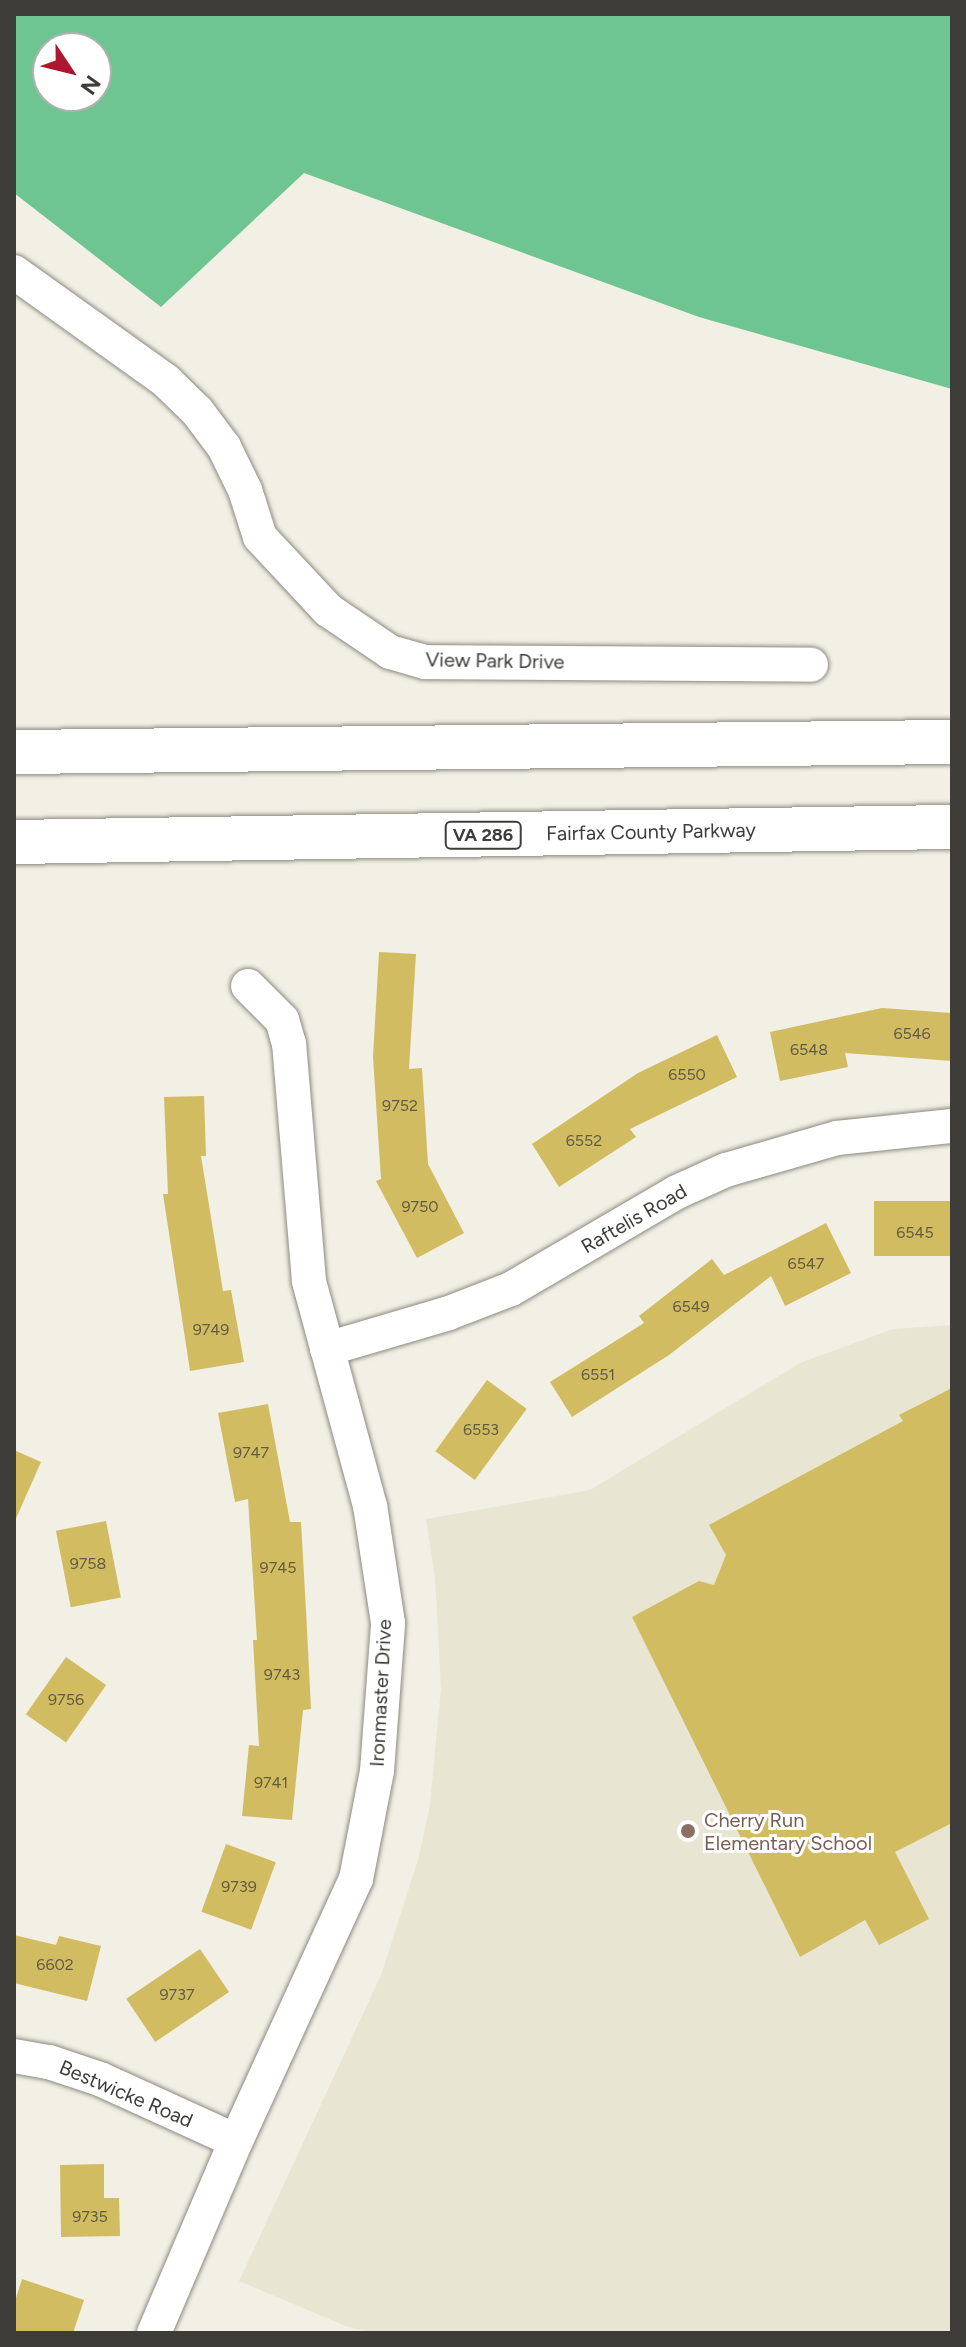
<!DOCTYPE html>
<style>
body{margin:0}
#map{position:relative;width:966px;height:2347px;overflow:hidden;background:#f2efe4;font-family:Figtree,sans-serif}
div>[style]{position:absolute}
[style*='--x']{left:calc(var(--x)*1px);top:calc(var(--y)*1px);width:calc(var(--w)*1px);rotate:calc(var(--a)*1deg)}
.built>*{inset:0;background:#e8e5d3}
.forest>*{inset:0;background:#6ec592}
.building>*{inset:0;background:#d2bc62;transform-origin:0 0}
.roads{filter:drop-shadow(0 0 2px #8c8a80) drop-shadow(0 0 2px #8c8a80)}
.street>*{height:34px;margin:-17px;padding:0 17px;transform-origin:17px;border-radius:17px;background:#fff}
.highway>*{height:44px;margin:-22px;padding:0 22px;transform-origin:22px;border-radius:22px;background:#fff}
.dots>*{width:22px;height:22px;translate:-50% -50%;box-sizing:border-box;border:4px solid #fff;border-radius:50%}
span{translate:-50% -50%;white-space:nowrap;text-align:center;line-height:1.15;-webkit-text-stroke:6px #fff;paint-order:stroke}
.number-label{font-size:16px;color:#625c42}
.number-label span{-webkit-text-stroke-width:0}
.shield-label span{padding:2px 6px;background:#fff;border:2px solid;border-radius:6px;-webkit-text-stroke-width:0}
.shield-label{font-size:18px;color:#3d3c38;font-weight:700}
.street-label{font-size:20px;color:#3d3c38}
.education-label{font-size:20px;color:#785e54}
.left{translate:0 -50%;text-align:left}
.frame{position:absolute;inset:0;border:16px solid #3d3c38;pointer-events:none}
.north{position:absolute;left:32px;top:32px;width:80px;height:80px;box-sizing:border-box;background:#fff;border:2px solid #b1b1af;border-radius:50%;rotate:125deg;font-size:22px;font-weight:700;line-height:32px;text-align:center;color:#3d3c38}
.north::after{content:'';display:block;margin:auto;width:28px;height:36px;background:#ac172f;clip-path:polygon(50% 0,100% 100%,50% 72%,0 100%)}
</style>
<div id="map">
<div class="built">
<i style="clip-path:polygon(952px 1325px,952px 2333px,373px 2333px,348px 2327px,239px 2281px,382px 1973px,419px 1856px,430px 1805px,441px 1688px,435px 1577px,426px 1519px,590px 1490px,800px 1363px,893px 1329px)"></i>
</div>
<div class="forest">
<i style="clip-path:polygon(evenodd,14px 14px,952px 14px,952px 389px,699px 317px,304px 173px,161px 307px,14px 193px,14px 14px,48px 48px,96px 48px,96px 96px,48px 96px,48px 48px)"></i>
</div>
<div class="building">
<i style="clip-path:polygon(379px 952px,416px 954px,409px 1069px,422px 1068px,428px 1164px,464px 1233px,417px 1258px,376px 1181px,381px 1179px,373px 1057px)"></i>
<i style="clip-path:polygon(882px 1008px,952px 1013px,952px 1061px,845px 1053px,848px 1067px,780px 1081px,770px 1032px)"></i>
<i style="clip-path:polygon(717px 1035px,737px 1077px,630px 1129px,636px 1137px,559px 1187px,532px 1144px,638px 1073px)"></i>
<i style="clip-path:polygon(204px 1096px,206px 1156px,201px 1156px,223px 1291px,231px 1290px,244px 1362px,190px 1371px,163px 1194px,168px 1194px,164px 1097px)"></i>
<i style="left:952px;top:1201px;width:55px;height:78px;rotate:90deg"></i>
<i style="clip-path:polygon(826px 1223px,851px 1273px,785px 1306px,771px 1276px,669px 1355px,572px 1417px,550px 1382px,644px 1323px,639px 1316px,712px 1259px,724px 1275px)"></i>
<i style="left:487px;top:1380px;width:49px;height:88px;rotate:36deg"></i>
<i style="clip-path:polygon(952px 1388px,952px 1823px,895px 1852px,929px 1919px,879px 1945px,865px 1920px,800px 1957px,632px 1617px,699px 1581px,714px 1585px,726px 1555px,709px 1525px,903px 1421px,899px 1415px)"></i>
<i style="clip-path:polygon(268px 1404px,290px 1522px,301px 1522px,306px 1610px,311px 1709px,303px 1710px,292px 1820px,242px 1816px,249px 1745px,259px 1746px,253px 1640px,257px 1640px,248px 1499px,235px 1502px,218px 1413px)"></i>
<i style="clip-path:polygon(14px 1450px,41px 1462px,14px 1523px)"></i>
<i style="left:106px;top:1521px;width:78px;height:51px;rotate:79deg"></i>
<i style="left:66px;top:1657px;width:49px;height:70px;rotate:35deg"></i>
<i style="left:226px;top:1844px;width:53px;height:72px;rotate:20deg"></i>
<i style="clip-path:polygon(14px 1935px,56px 1945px,59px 1936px,101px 1946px,87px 2001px,14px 1983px)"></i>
<i style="left:200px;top:1949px;width:52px;height:89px;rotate:56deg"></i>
<i style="clip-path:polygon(104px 2164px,104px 2198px,119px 2198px,120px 2236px,61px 2237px,60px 2165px)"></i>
<i style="clip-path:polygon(22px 2279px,84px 2300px,73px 2333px,14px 2333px,14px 2304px)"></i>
</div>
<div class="roads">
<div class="street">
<i style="--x:14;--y:272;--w:187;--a:35.6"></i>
<i style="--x:166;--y:381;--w:43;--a:44.1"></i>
<i style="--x:197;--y:411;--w:45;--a:53.1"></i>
<i style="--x:224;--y:447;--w:48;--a:64"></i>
<i style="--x:245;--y:490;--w:49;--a:72.3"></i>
<i style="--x:260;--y:537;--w:100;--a:47"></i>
<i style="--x:328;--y:610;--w:75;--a:34.1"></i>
<i style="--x:390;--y:652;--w:36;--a:16"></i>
<i style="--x:425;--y:662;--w:386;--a:0.4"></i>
<i style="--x:327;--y:1349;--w:127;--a:-16.4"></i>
<i style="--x:449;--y:1313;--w:66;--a:-21.2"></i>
<i style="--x:511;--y:1289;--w:192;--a:-30.3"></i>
<i style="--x:677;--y:1192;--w:54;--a:-24.2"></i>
<i style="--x:726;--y:1170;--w:116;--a:-16.1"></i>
<i style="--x:837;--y:1138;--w:116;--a:-6"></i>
<i style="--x:14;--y:2056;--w:36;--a:10"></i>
<i style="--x:49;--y:2062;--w:54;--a:18.4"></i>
<i style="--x:100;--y:2079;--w:149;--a:24.5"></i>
<i style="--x:154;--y:2333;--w:209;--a:-66.9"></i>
<i style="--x:236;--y:2141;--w:288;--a:-65.4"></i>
<i style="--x:356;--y:1879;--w:110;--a:-79"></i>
<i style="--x:377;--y:1771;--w:148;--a:-85.7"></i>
<i style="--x:388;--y:1623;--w:118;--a:-98.7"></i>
<i style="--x:370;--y:1506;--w:233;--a:-105.2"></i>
<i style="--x:309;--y:1281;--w:238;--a:-94.8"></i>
<i style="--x:289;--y:1044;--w:25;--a:-106"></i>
<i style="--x:282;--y:1020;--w:48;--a:-135"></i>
</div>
<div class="highway">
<i style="--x:14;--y:752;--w:938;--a:-0.61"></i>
<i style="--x:14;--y:842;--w:938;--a:-0.92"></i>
</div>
</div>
<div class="dots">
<i style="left:688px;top:1831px;background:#8d6e63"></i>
</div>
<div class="number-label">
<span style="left:912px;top:1034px">6546</span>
<span style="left:809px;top:1050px">6548</span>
<span style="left:687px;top:1075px">6550</span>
<span style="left:400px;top:1106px">9752</span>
<span style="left:584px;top:1141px">6552</span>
<span style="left:420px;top:1207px">9750</span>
<span style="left:915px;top:1233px">6545</span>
<span style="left:806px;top:1264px">6547</span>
<span style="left:691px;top:1307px">6549</span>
<span style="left:211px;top:1330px">9749</span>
<span style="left:598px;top:1375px">6551</span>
<span style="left:481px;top:1430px">6553</span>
<span style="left:251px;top:1453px">9747</span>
<span style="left:88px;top:1564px">9758</span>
<span style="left:278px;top:1568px">9745</span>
<span style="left:282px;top:1675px">9743</span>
<span style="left:66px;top:1700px">9756</span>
<span style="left:271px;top:1783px">9741</span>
<span style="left:239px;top:1887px">9739</span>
<span style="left:55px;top:1965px">6602</span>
<span style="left:177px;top:1995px">9737</span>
<span style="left:90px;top:2217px">9735</span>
</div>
<div class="shield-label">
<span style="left:483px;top:835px">VA 286</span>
</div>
<div class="street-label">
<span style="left:495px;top:661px;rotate:1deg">View Park Drive</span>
<span style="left:651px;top:832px;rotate:-1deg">Fairfax County Parkway</span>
<span style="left:634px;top:1219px;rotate:-30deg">Raftelis Road</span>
<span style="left:381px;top:1693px;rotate:-87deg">Ironmaster Drive</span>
<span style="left:126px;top:2094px;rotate:23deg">Bestwicke Road</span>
</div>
<div class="education-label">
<span class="left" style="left:704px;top:1832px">Cherry Run<br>Elementary School</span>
</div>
<div class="frame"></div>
<div class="north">N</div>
</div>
